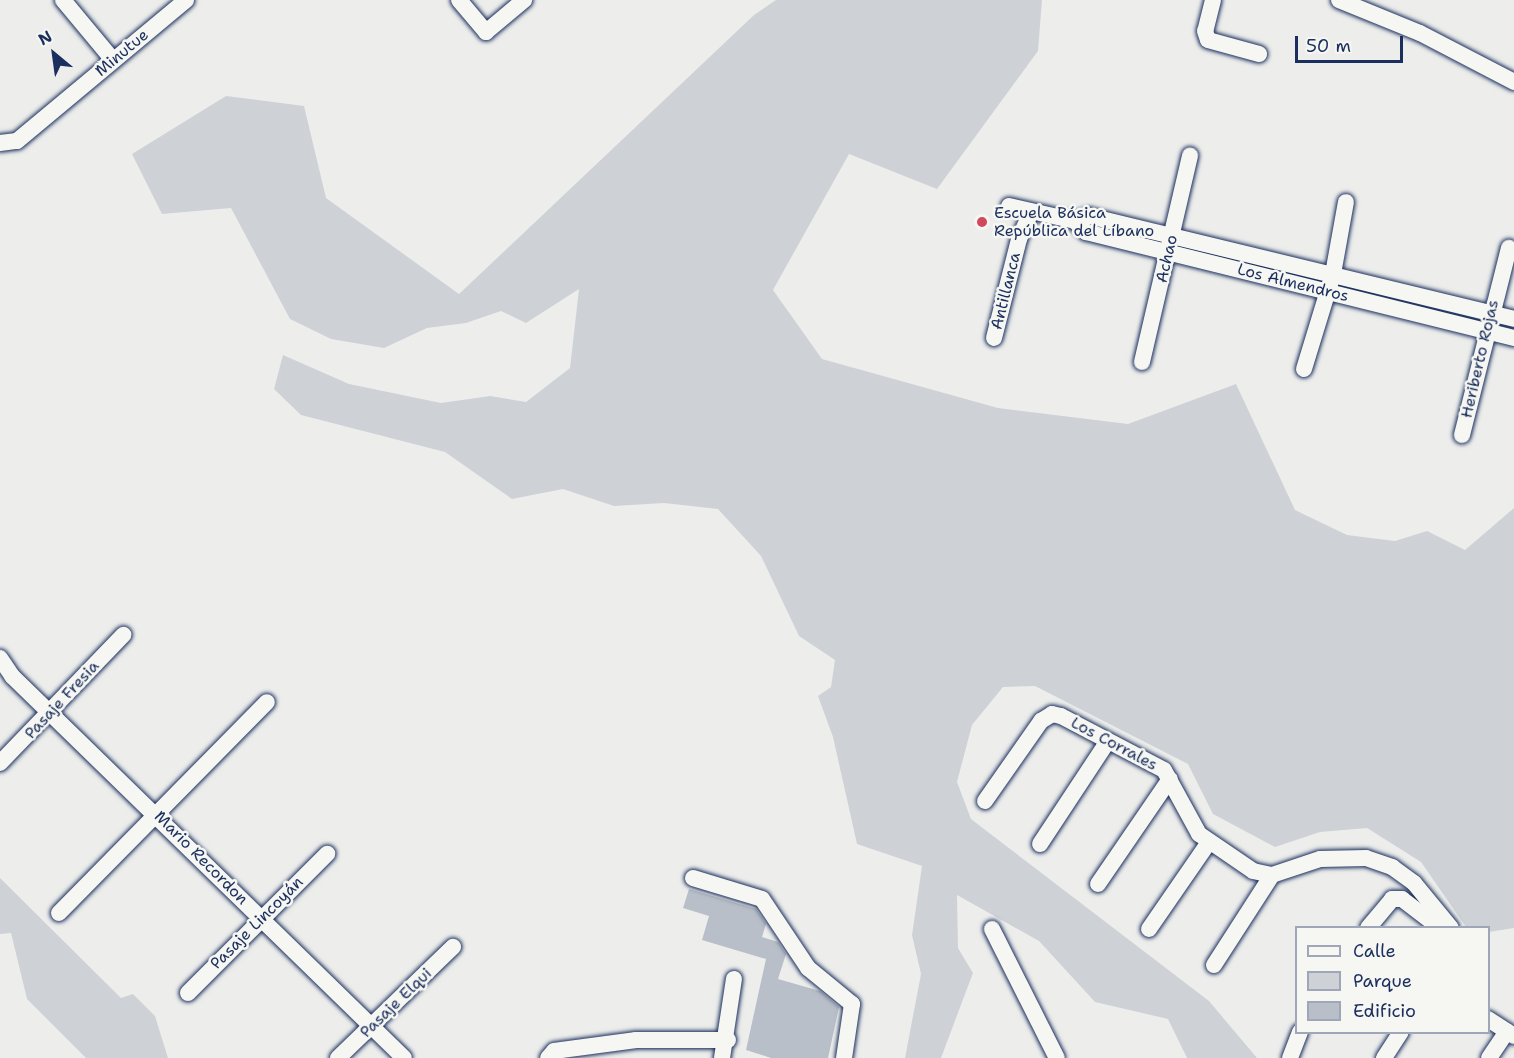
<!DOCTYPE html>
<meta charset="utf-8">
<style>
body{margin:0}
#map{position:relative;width:1514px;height:1058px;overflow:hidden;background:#edeeec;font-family:"Shantell Sans",sans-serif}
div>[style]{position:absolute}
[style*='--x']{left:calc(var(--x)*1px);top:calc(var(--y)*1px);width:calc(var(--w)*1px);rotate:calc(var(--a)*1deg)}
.green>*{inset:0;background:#ced2d7}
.building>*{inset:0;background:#b9bfc8}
.roads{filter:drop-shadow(0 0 2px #1b2f5e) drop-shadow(0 0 2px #1b2f5e)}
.minor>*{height:16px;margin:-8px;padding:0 8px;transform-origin:8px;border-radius:8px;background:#f6f6f2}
.dots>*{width:16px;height:16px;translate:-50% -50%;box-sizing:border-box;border:3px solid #f6f6f2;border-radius:50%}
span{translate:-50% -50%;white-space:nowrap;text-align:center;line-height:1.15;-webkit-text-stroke:5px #f6f6f2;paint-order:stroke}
.street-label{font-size:16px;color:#1b2f5e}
.poi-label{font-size:16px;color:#1b2f5e}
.left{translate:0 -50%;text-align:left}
.legend{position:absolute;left:1295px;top:926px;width:195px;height:108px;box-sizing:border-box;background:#f6f6f2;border:2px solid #9ea6b7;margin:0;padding:8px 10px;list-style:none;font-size:18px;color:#1b2f5e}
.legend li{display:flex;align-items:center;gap:12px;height:30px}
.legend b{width:30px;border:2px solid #9ea6b7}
.north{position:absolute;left:24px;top:24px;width:60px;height:60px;-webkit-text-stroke:4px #f6f6f2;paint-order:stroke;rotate:331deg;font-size:16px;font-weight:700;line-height:24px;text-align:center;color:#1b2f5e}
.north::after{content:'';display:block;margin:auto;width:21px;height:27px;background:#1b2f5e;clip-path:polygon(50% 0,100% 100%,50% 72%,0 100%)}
.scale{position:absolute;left:1295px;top:36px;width:108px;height:27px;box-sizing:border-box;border:3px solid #1b2f5e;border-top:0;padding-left:8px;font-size:18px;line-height:21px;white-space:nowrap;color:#1b2f5e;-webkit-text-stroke:4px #f6f6f2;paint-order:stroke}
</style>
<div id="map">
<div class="green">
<i style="clip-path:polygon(776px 0,1042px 0,1038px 51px,937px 189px,849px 154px,773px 290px,822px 359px,998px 408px,1128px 424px,1236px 384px,1295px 510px,1347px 535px,1395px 541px,1427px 531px,1465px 550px,1514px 508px,1514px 928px,1489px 932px,1488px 928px,1466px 927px,1421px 862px,1367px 828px,1320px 832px,1275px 847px,1213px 814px,1188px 764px,1035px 686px,1003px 687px,972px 725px,957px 782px,971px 819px,1209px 1001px,1257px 1058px,1187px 1058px,1168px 1019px,1095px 1002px,1039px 941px,957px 895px,958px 948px,973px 973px,941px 1058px,905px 1058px,921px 974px,912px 935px,922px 866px,857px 844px,833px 737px,818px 696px,831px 687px,835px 660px,799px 636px,761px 556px,718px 509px,664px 503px,614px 506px,563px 489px,512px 499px,445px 452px,301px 415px,274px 389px,283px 355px,349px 384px,441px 403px,490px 396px,526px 402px,570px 368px,579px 289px,526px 323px,501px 311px,466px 323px,427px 328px,384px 348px,331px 339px,290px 319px,231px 208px,162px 214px,132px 154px,226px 96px,304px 106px,326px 198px,459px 294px,754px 15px)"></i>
<i style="clip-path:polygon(0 878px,121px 998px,133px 994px,155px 1016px,168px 1058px,86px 1058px,27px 999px,11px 933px,0 934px)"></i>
</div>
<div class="building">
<i style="clip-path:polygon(689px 889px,756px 909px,766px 924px,762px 937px,778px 942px,786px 954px,778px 979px,820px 991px,839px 1007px,828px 1058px,771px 1058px,746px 1050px,766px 959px,702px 940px,709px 916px,683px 908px)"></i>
</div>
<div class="roads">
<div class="minor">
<i style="--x:63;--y:0;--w:78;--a:50.2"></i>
<i style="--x:459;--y:0;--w:42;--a:49.8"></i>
<i style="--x:486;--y:32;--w:50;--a:-40.1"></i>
<i style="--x:1213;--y:0;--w:32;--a:104"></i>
<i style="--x:1205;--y:31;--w:9;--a:72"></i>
<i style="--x:1208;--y:40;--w:53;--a:15.4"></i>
<i style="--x:1339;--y:0;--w:87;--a:22.2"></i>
<i style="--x:1420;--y:33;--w:106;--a:27.5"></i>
<i style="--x:0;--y:143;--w:17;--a:-7"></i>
<i style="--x:17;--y:141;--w:220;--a:-39.8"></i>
<i style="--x:1009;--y:206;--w:68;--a:12.8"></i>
<i style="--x:1075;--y:221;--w:16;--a:45"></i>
<i style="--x:1086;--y:232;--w:441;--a:13.9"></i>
<i style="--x:1075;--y:221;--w:15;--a:-20"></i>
<i style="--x:1089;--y:216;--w:437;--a:13.6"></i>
<i style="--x:994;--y:338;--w:102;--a:-75.8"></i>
<i style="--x:1019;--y:239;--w:30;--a:-66"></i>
<i style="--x:1142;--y:362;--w:212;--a:-76.9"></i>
<i style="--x:1304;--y:369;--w:99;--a:-73"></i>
<i style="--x:1333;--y:274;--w:73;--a:-79.8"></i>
<i style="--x:1462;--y:435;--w:193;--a:-75.9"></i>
<i style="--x:0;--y:658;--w:22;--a:56"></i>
<i style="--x:12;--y:676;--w:547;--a:44.26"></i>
<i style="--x:0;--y:763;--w:178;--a:-46.1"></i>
<i style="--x:985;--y:801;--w:98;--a:-55"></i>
<i style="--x:1041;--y:721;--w:13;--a:-32"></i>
<i style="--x:1052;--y:714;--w:9;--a:13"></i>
<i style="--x:1061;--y:716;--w:116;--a:27.7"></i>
<i style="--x:1164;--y:770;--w:73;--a:61.3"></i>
<i style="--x:1199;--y:834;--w:65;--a:34.4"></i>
<i style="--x:1253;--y:871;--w:19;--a:12"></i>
<i style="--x:1040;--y:844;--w:123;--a:-56.6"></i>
<i style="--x:1272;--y:875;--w:51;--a:-18.4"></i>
<i style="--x:1320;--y:859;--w:46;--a:-1.2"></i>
<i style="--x:1366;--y:858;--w:28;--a:19"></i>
<i style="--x:1392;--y:867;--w:27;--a:36"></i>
<i style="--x:1414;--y:883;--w:58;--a:50.6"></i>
<i style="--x:693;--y:878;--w:72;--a:16.9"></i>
<i style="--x:762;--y:899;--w:83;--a:56.3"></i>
<i style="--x:808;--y:968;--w:57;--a:39.3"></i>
<i style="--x:852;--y:1004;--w:55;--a:98.4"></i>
<i style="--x:1098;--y:884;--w:127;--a:-55.6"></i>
<i style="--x:59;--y:913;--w:296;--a:-45.4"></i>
<i style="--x:1368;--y:928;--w:38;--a:-50"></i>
<i style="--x:1392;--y:899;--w:10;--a:0"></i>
<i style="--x:1402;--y:899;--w:48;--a:37.3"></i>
<i style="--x:992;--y:929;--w:144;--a:63.3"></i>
<i style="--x:1149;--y:929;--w:106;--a:-55.4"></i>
<i style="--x:1214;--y:965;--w:107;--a:-57.2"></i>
<i style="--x:188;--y:993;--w:197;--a:-45"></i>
<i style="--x:1488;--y:1019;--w:31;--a:33"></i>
<i style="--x:338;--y:1058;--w:160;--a:-44"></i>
<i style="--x:548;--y:1058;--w:9;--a:-49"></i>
<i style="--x:554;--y:1051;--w:83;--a:-7.6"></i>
<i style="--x:636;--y:1040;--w:92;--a:0"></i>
<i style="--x:722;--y:1058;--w:80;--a:-81.4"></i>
<i style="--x:1290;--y:1058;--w:28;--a:-69"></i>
<i style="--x:1384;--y:1058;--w:31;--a:-57"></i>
<i style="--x:1489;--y:1058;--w:32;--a:-56"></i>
</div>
</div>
<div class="dots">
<i style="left:982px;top:222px;background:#d1495b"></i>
</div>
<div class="street-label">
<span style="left:122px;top:53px;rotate:-40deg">Minutue</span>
<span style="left:1167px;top:259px;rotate:-77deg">Achao</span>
<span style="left:1293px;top:283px;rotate:14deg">Los Almendros</span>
<span style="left:1006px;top:291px;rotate:-76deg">Antillanca</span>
<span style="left:1480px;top:359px;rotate:-77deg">Heriberto Rojas</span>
<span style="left:62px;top:700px;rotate:-47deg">Pasaje Fresia</span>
<span style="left:1114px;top:744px;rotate:28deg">Los Corrales</span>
<span style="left:201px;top:858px;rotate:45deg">Mario Recordon</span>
<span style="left:257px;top:923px;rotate:-45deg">Pasaje Lincoyán</span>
<span style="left:396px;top:1003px;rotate:-44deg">Pasaje Elqui</span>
</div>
<div class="poi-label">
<span class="left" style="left:994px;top:222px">Escuela Básica<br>República del Líbano</span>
</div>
<ul class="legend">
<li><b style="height:8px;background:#f6f6f2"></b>Calle</li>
<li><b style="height:16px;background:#ced2d7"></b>Parque</li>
<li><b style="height:16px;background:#b9bfc8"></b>Edificio</li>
</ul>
<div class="north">N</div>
<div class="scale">50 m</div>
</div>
